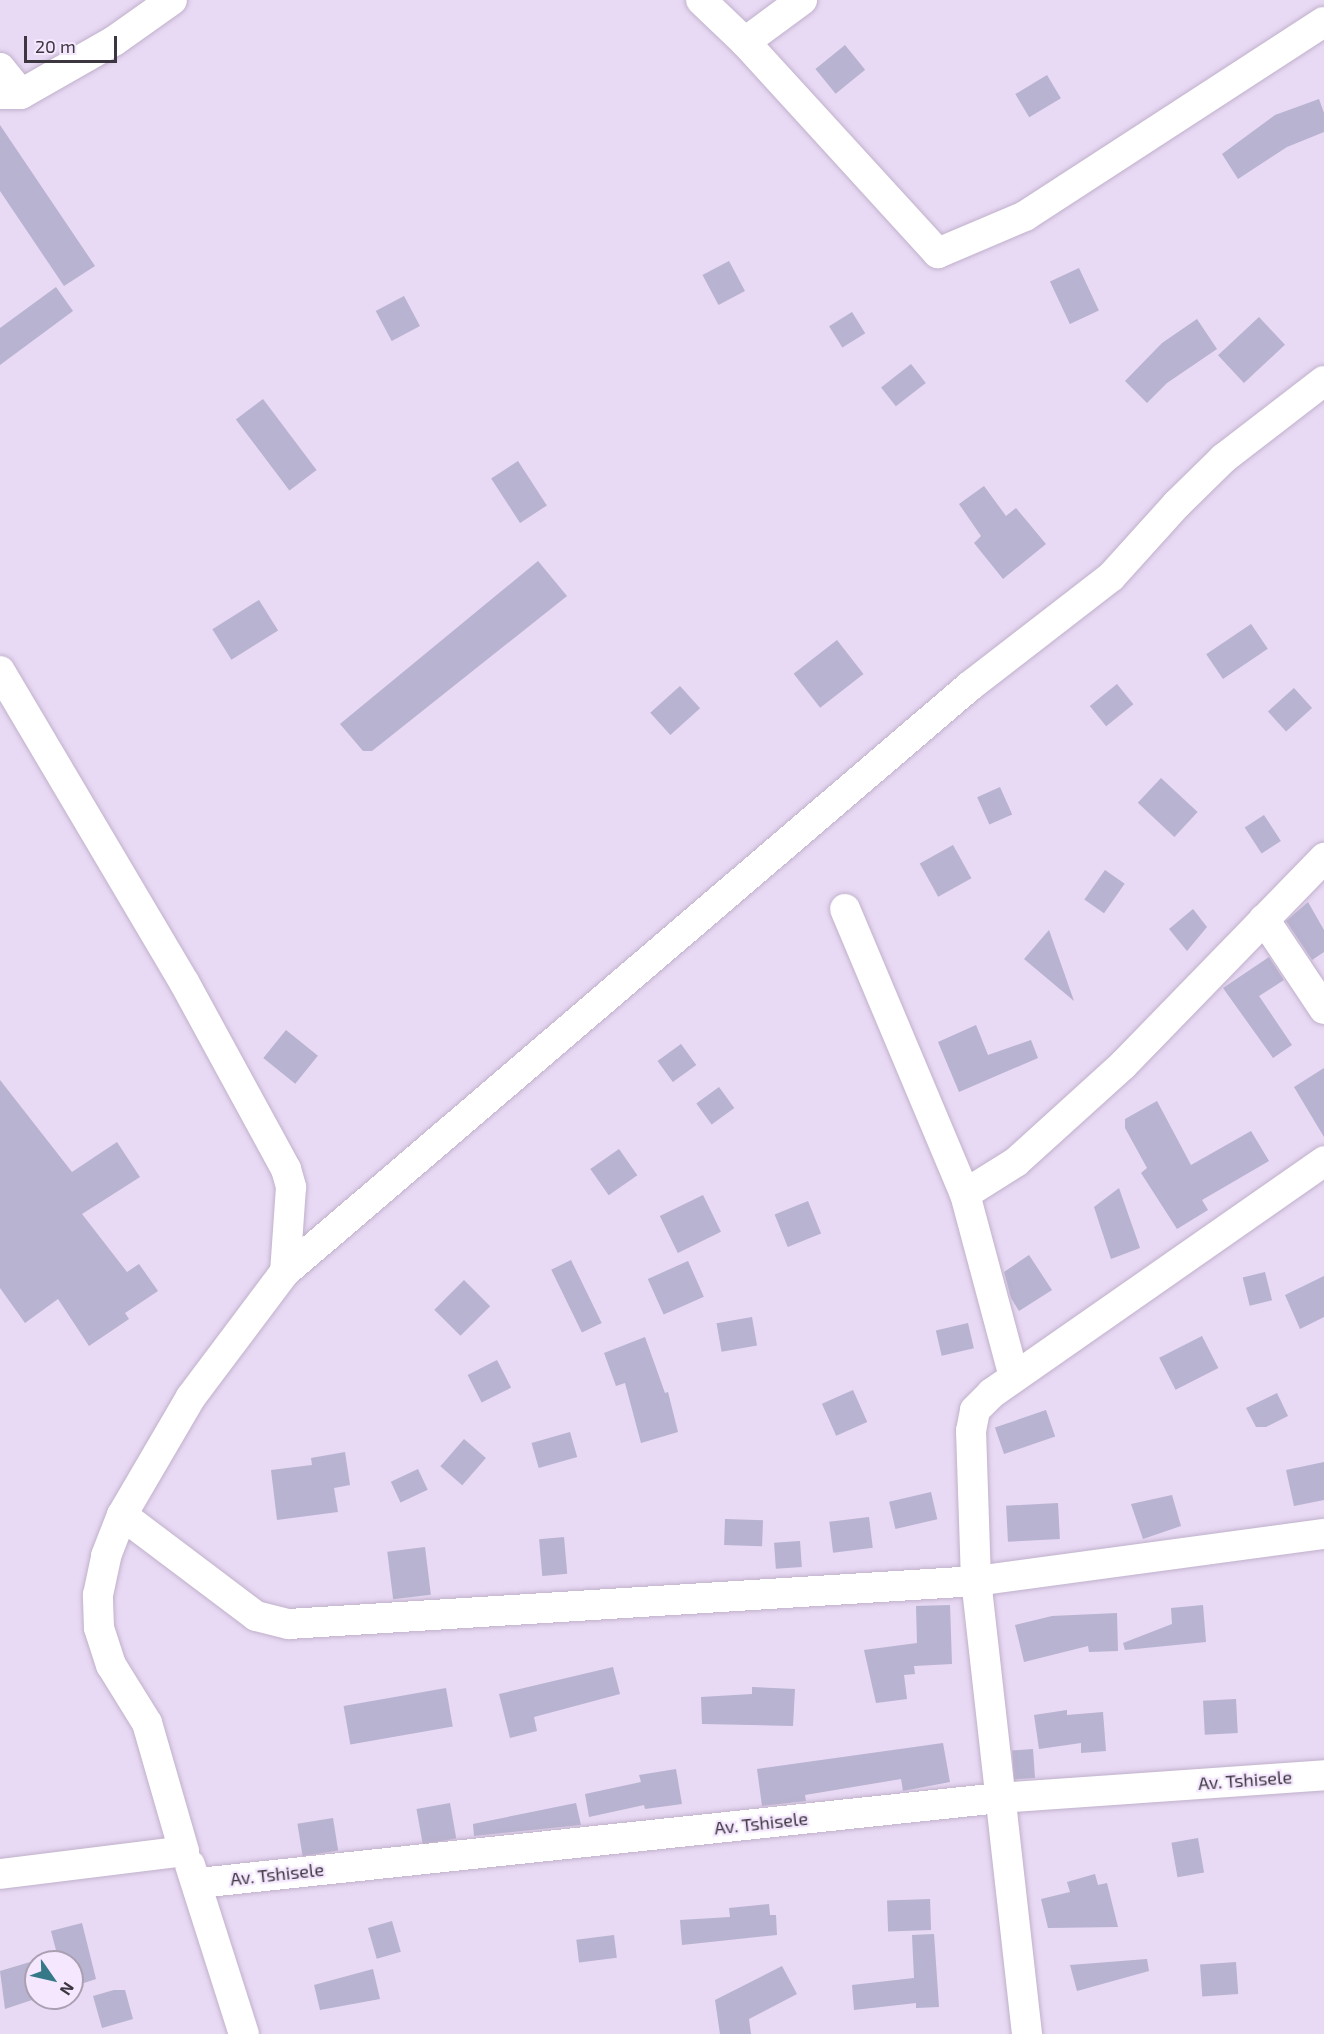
<!DOCTYPE html>
<style>
body{margin:0}
#map{position:relative;width:1324px;height:2034px;overflow:hidden;background:#e8d9f4;font-family:"Exo 2",sans-serif}
div>[style]{position:absolute}
[style*='--x']{left:calc(var(--x)*1px);top:calc(var(--y)*1px);width:calc(var(--w)*1px);rotate:calc(var(--a)*1deg)}
.building>*{inset:0;background:#b7b3d0;transform-origin:0 0}
.roads{filter:drop-shadow(0 0 2px #c0b1cb) drop-shadow(0 0 2px #c0b1cb)}
.minor>*{height:30px;margin:-15px;padding:0 15px;transform-origin:15px;border-radius:15px;background:#fff}
span{translate:-50% -50%;white-space:nowrap;text-align:center;line-height:1.15;-webkit-text-stroke:4.5px #f4e7fe;paint-order:stroke}
.street-label{font-size:18px;color:#3c3640}
.north{position:absolute;left:24px;top:1950px;width:60px;height:60px;box-sizing:border-box;background:#f4e7fe;border:2px solid #aaa0b2;border-radius:50%;rotate:124deg;font-size:16px;font-weight:700;line-height:24px;text-align:center;color:#3c3640}
.north::after{content:'';display:block;margin:auto;width:21px;height:27px;background:#357988;clip-path:polygon(50% 0,100% 100%,50% 72%,0 100%)}
.scale{position:absolute;left:24px;top:36px;width:93px;height:27px;box-sizing:border-box;border:3px solid #3c3640;border-top:0;padding-left:8px;font-size:18px;line-height:21px;white-space:nowrap;color:#3c3640;-webkit-text-stroke:4px #f4e7fe;paint-order:stroke}
</style>
<div id="map">
<div class="building">
<i style="left:845px;top:45px;width:32px;height:38px;rotate:51deg"></i>
<i style="left:1047px;top:75px;width:27px;height:37px;rotate:59deg"></i>
<i style="clip-path:polygon(1319px 99px,1324px 113px,1324px 132px,1287px 147px,1238px 179px,1222px 154px,1275px 115px)"></i>
<i style="clip-path:polygon(0 125px,95px 266px,64px 286px,0 191px)"></i>
<i style="left:729px;top:261px;width:34px;height:30px;rotate:62deg"></i>
<i style="left:1079px;top:268px;width:47px;height:32px;rotate:65deg"></i>
<i style="clip-path:polygon(56px 287px,73px 311px,0 365px,0 328px)"></i>
<i style="left:404px;top:296px;width:34px;height:32px;rotate:62deg"></i>
<i style="left:852px;top:312px;width:25px;height:27px;rotate:58deg"></i>
<i style="left:1259px;top:317px;width:38px;height:56px;rotate:47deg"></i>
<i style="clip-path:polygon(1197px 319px,1217px 349px,1167px 383px,1147px 403px,1125px 381px,1162px 343px)"></i>
<i style="left:911px;top:364px;width:24px;height:38px;rotate:52deg"></i>
<i style="left:263px;top:399px;width:89px;height:34px;rotate:53deg"></i>
<i style="left:518px;top:461px;width:53px;height:32px;rotate:57deg"></i>
<i style="clip-path:polygon(984px 486px,1006px 516px,1016px 508px,1046px 544px,1003px 579px,974px 543px,981px 536px,959px 504px)"></i>
<i style="clip-path:polygon(538px 561px,567px 596px,372px 751px,363px 751px,340px 724px)"></i>
<i style="left:259px;top:600px;width:36px;height:55px;rotate:58deg"></i>
<i style="left:1251px;top:624px;width:30px;height:54px;rotate:56deg"></i>
<i style="left:837px;top:640px;width:43px;height:55px;rotate:52deg"></i>
<i style="left:1117px;top:684px;width:26px;height:35px;rotate:51deg"></i>
<i style="left:680px;top:686px;width:30px;height:40px;rotate:48deg"></i>
<i style="left:1294px;top:688px;width:27px;height:35px;rotate:48deg"></i>
<i style="left:1161px;top:778px;width:50px;height:34px;rotate:43deg"></i>
<i style="left:1000px;top:787px;width:30px;height:25px;rotate:66deg"></i>
<i style="left:1264px;top:815px;width:31px;height:23px;rotate:57deg"></i>
<i style="left:953px;top:845px;width:38px;height:38px;rotate:61deg"></i>
<i style="left:1105px;top:870px;width:24px;height:36px;rotate:35deg"></i>
<i style="clip-path:polygon(1308px 902px,1324px 930px,1324px 952px,1312px 960px,1286px 921px)"></i>
<i style="clip-path:polygon(1193px 909px,1207px 927px,1187px 951px,1169px 929px)"></i>
<i style="clip-path:polygon(1049px 930px,1074px 1001px,1024px 959px)"></i>
<i style="clip-path:polygon(1269px 957px,1284px 980px,1259px 996px,1292px 1045px,1273px 1058px,1223px 988px)"></i>
<i style="clip-path:polygon(976px 1025px,988px 1055px,1031px 1040px,1038px 1058px,959px 1092px,938px 1042px)"></i>
<i style="left:286px;top:1030px;width:41px;height:36px;rotate:39deg"></i>
<i style="left:681px;top:1044px;width:26px;height:29px;rotate:54deg"></i>
<i style="clip-path:polygon(1324px 1068px,1324px 1137px,1294px 1087px)"></i>
<i style="clip-path:polygon(0 1080px,72px 1172px,117px 1142px,140px 1177px,82px 1214px,127px 1272px,139px 1264px,158px 1291px,125px 1313px,129px 1319px,89px 1346px,58px 1299px,25px 1323px,0 1288px)"></i>
<i style="left:719px;top:1087px;width:26px;height:28px;rotate:54deg"></i>
<i style="clip-path:polygon(1157px 1101px,1191px 1165px,1251px 1131px,1269px 1161px,1202px 1200px,1208px 1210px,1177px 1229px,1141px 1173px,1147px 1168px,1125px 1128px,1125px 1119px)"></i>
<i style="left:619px;top:1149px;width:32px;height:35px;rotate:55deg"></i>
<i style="clip-path:polygon(1119px 1188px,1140px 1248px,1111px 1259px,1094px 1207px)"></i>
<i style="left:703px;top:1195px;width:41px;height:48px;rotate:64deg"></i>
<i style="left:808px;top:1201px;width:35px;height:36px;rotate:68deg"></i>
<i style="clip-path:polygon(1029px 1255px,1052px 1290px,1019px 1311px,1011px 1298px,1004px 1272px)"></i>
<i style="left:571px;top:1260px;width:70px;height:22px;rotate:64deg"></i>
<i style="left:688px;top:1261px;width:39px;height:44px;rotate:66deg"></i>
<i style="left:1265px;top:1272px;width:29px;height:23px;rotate:76deg"></i>
<i style="clip-path:polygon(1324px 1276px,1324px 1317px,1300px 1329px,1285px 1295px)"></i>
<i style="left:464px;top:1280px;width:37px;height:42px;rotate:45deg"></i>
<i style="left:752px;top:1317px;width:29px;height:36px;rotate:80deg"></i>
<i style="left:968px;top:1323px;width:26px;height:33px;rotate:77deg"></i>
<i style="left:1202px;top:1336px;width:36px;height:48px;rotate:63deg"></i>
<i style="clip-path:polygon(645px 1337px,665px 1393px,668px 1392px,678px 1432px,641px 1443px,625px 1383px,616px 1386px,604px 1353px)"></i>
<i style="left:497px;top:1360px;width:31px;height:33px;rotate:63deg"></i>
<i style="left:853px;top:1390px;width:35px;height:34px;rotate:66deg"></i>
<i style="clip-path:polygon(1277px 1393px,1288px 1416px,1266px 1427px,1256px 1427px,1246px 1408px)"></i>
<i style="left:1046px;top:1410px;width:28px;height:54px;rotate:71deg"></i>
<i style="left:570px;top:1432px;width:26px;height:40px;rotate:74deg"></i>
<i style="left:464px;top:1439px;width:29px;height:36px;rotate:41deg"></i>
<i style="clip-path:polygon(345px 1452px,350px 1485px,334px 1488px,338px 1512px,277px 1520px,271px 1470px,312px 1465px,311px 1458px)"></i>
<i style="clip-path:polygon(1324px 1462px,1324px 1500px,1294px 1506px,1286px 1470px)"></i>
<i style="left:418px;top:1469px;width:23px;height:30px;rotate:65deg"></i>
<i style="left:931px;top:1492px;width:28px;height:43px;rotate:77deg"></i>
<i style="clip-path:polygon(1172px 1495px,1181px 1526px,1143px 1539px,1131px 1504px)"></i>
<i style="left:1058px;top:1503px;width:36px;height:52px;rotate:87deg"></i>
<i style="left:869px;top:1517px;width:31px;height:40px;rotate:83deg"></i>
<i style="left:725px;top:1519px;width:38px;height:26px;rotate:2deg"></i>
<i style="left:564px;top:1537px;width:37px;height:25px;rotate:85deg"></i>
<i style="left:800px;top:1541px;width:26px;height:26px;rotate:86deg"></i>
<i style="left:425px;top:1547px;width:48px;height:38px;rotate:83deg"></i>
<i style="clip-path:polygon(950px 1605px,952px 1664px,914px 1666px,915px 1674px,904px 1675px,907px 1699px,876px 1703px,864px 1650px,917px 1643px,916px 1606px)"></i>
<i style="clip-path:polygon(1203px 1605px,1206px 1642px,1125px 1650px,1123px 1643px,1172px 1624px,1171px 1608px)"></i>
<i style="clip-path:polygon(1117px 1613px,1118px 1651px,1089px 1652px,1088px 1646px,1024px 1662px,1015px 1625px,1052px 1616px)"></i>
<i style="clip-path:polygon(613px 1667px,620px 1694px,534px 1717px,537px 1731px,510px 1738px,499px 1694px)"></i>
<i style="clip-path:polygon(752px 1687px,795px 1689px,793px 1726px,702px 1724px,701px 1697px,752px 1694px)"></i>
<i style="left:446px;top:1688px;width:39px;height:104px;rotate:80deg"></i>
<i style="left:1236px;top:1699px;width:34px;height:33px;rotate:87deg"></i>
<i style="clip-path:polygon(1067px 1710px,1067px 1715px,1103px 1712px,1106px 1751px,1081px 1753px,1081px 1743px,1039px 1749px,1034px 1715px)"></i>
<i style="clip-path:polygon(943px 1743px,950px 1782px,903px 1791px,901px 1779px,805px 1795px,806px 1801px,762px 1806px,757px 1769px)"></i>
<i style="left:1033px;top:1749px;width:29px;height:21px;rotate:86deg"></i>
<i style="clip-path:polygon(676px 1769px,682px 1804px,645px 1809px,644px 1805px,589px 1817px,585px 1794px,641px 1782px,639px 1775px)"></i>
<i style="left:450px;top:1803px;width:36px;height:34px;rotate:80deg"></i>
<i style="clip-path:polygon(576px 1803px,581px 1825px,474px 1836px,473px 1824px)"></i>
<i style="left:333px;top:1818px;width:33px;height:36px;rotate:81deg"></i>
<i style="left:1198px;top:1838px;width:35px;height:27px;rotate:80deg"></i>
<i style="clip-path:polygon(1095px 1874px,1098px 1885px,1107px 1883px,1118px 1927px,1048px 1928px,1041px 1899px,1070px 1892px,1067px 1882px)"></i>
<i style="left:930px;top:1899px;width:31px;height:43px;rotate:88deg"></i>
<i style="clip-path:polygon(769px 1904px,770px 1915px,776px 1915px,777px 1935px,682px 1945px,680px 1920px,730px 1917px,729px 1908px)"></i>
<i style="left:392px;top:1921px;width:32px;height:25px;rotate:74deg"></i>
<i style="clip-path:polygon(82px 1923px,96px 1979px,72px 1987px,72px 1962px,36px 1962px,38px 1998px,5px 2009px,0 1971px,57px 1954px,51px 1931px)"></i>
<i style="clip-path:polygon(934px 1934px,939px 2007px,916px 2008px,916px 2003px,854px 2010px,852px 1985px,914px 1978px,912px 1935px)"></i>
<i style="left:614px;top:1935px;width:23px;height:38px;rotate:83deg"></i>
<i style="clip-path:polygon(1147px 1959px,1149px 1971px,1077px 1991px,1070px 1965px)"></i>
<i style="left:1236px;top:1962px;width:32px;height:36px;rotate:86deg"></i>
<i style="clip-path:polygon(782px 1966px,797px 1994px,749px 2019px,751px 2034px,720px 2034px,715px 2000px)"></i>
<i style="clip-path:polygon(373px 1969px,380px 1999px,320px 2010px,314px 1985px)"></i>
<i style="clip-path:polygon(114px 1990px,125px 1990px,133px 2019px,102px 2028px,93px 1996px)"></i>
</div>
<div class="roads">
<div class="minor">
<i style="--x:701;--y:0;--w:61;--a:43.7"></i>
<i style="--x:745;--y:42;--w:286;--a:47.6"></i>
<i style="--x:938;--y:253;--w:95;--a:-23"></i>
<i style="--x:1025;--y:216;--w:356;--a:-33"></i>
<i style="--x:745;--y:42;--w:71;--a:-36.4"></i>
<i style="--x:0;--y:68;--w:33;--a:51"></i>
<i style="--x:0;--y:94;--w:21;--a:0"></i>
<i style="--x:21;--y:94;--w:107;--a:-29.7"></i>
<i style="--x:114;--y:41;--w:71;--a:-35.3"></i>
<i style="--x:0;--y:671;--w:361;--a:59.4"></i>
<i style="--x:184;--y:982;--w:213;--a:61.4"></i>
<i style="--x:286;--y:1169;--w:19;--a:74"></i>
<i style="--x:291;--y:1187;--w:85;--a:94"></i>
<i style="--x:845;--y:909;--w:309;--a:67.2"></i>
<i style="--x:965;--y:1194;--w:60;--a:-32.1"></i>
<i style="--x:1016;--y:1162;--w:144;--a:-42.2"></i>
<i style="--x:1123;--y:1065;--w:289;--a:-45.8"></i>
<i style="--x:1264;--y:919;--w:108;--a:56.3"></i>
<i style="--x:965;--y:1194;--w:189;--a:75"></i>
<i style="--x:122;--y:1515;--w:168;--a:37"></i>
<i style="--x:256;--y:1616;--w:34;--a:14"></i>
<i style="--x:289;--y:1624;--w:688;--a:-3.58"></i>
<i style="--x:976;--y:1581;--w:351;--a:-7.7"></i>
<i style="--x:190;--y:1865;--w:177;--a:72.3"></i>
<i style="--x:0;--y:1874;--w:185;--a:-7.1"></i>
<i style="--x:184;--y:1851;--w:133;--a:-106.1"></i>
<i style="--x:147;--y:1723;--w:68;--a:-121.8"></i>
<i style="--x:111;--y:1665;--w:39;--a:-108"></i>
<i style="--x:99;--y:1628;--w:33;--a:-92"></i>
<i style="--x:98;--y:1595;--w:40;--a:-78"></i>
<i style="--x:106;--y:1556;--w:44;--a:-68.7"></i>
<i style="--x:122;--y:1515;--w:137;--a:-59.7"></i>
<i style="--x:191;--y:1397;--w:156;--a:-53.1"></i>
<i style="--x:285;--y:1272;--w:901;--a:-40.55"></i>
<i style="--x:970;--y:686;--w:178;--a:-37.7"></i>
<i style="--x:1111;--y:577;--w:98;--a:-47.9"></i>
<i style="--x:1177;--y:504;--w:66;--a:-44.4"></i>
<i style="--x:1224;--y:458;--w:126;--a:-37.6"></i>
<i style="--x:199;--y:1883;--w:805;--a:-6.06"></i>
<i style="--x:999;--y:1798;--w:326;--a:-4"></i>
<i style="--x:1027;--y:2034;--w:456;--a:-96.4"></i>
<i style="--x:976;--y:1581;--w:150;--a:-91.9"></i>
<i style="--x:971;--y:1431;--w:21;--a:-79"></i>
<i style="--x:975;--y:1410;--w:24;--a:-45"></i>
<i style="--x:992;--y:1393;--w:405;--a:-34.9"></i>
</div>
</div>
<div class="street-label">
<span style="left:1245px;top:1780px;rotate:-4deg">Av. Tshisele</span>
<span style="left:761px;top:1823px;rotate:-6deg">Av. Tshisele</span>
<span style="left:277px;top:1874px;rotate:-6deg">Av. Tshisele</span>
</div>
<div class="north">N</div>
<div class="scale">20 m</div>
</div>
